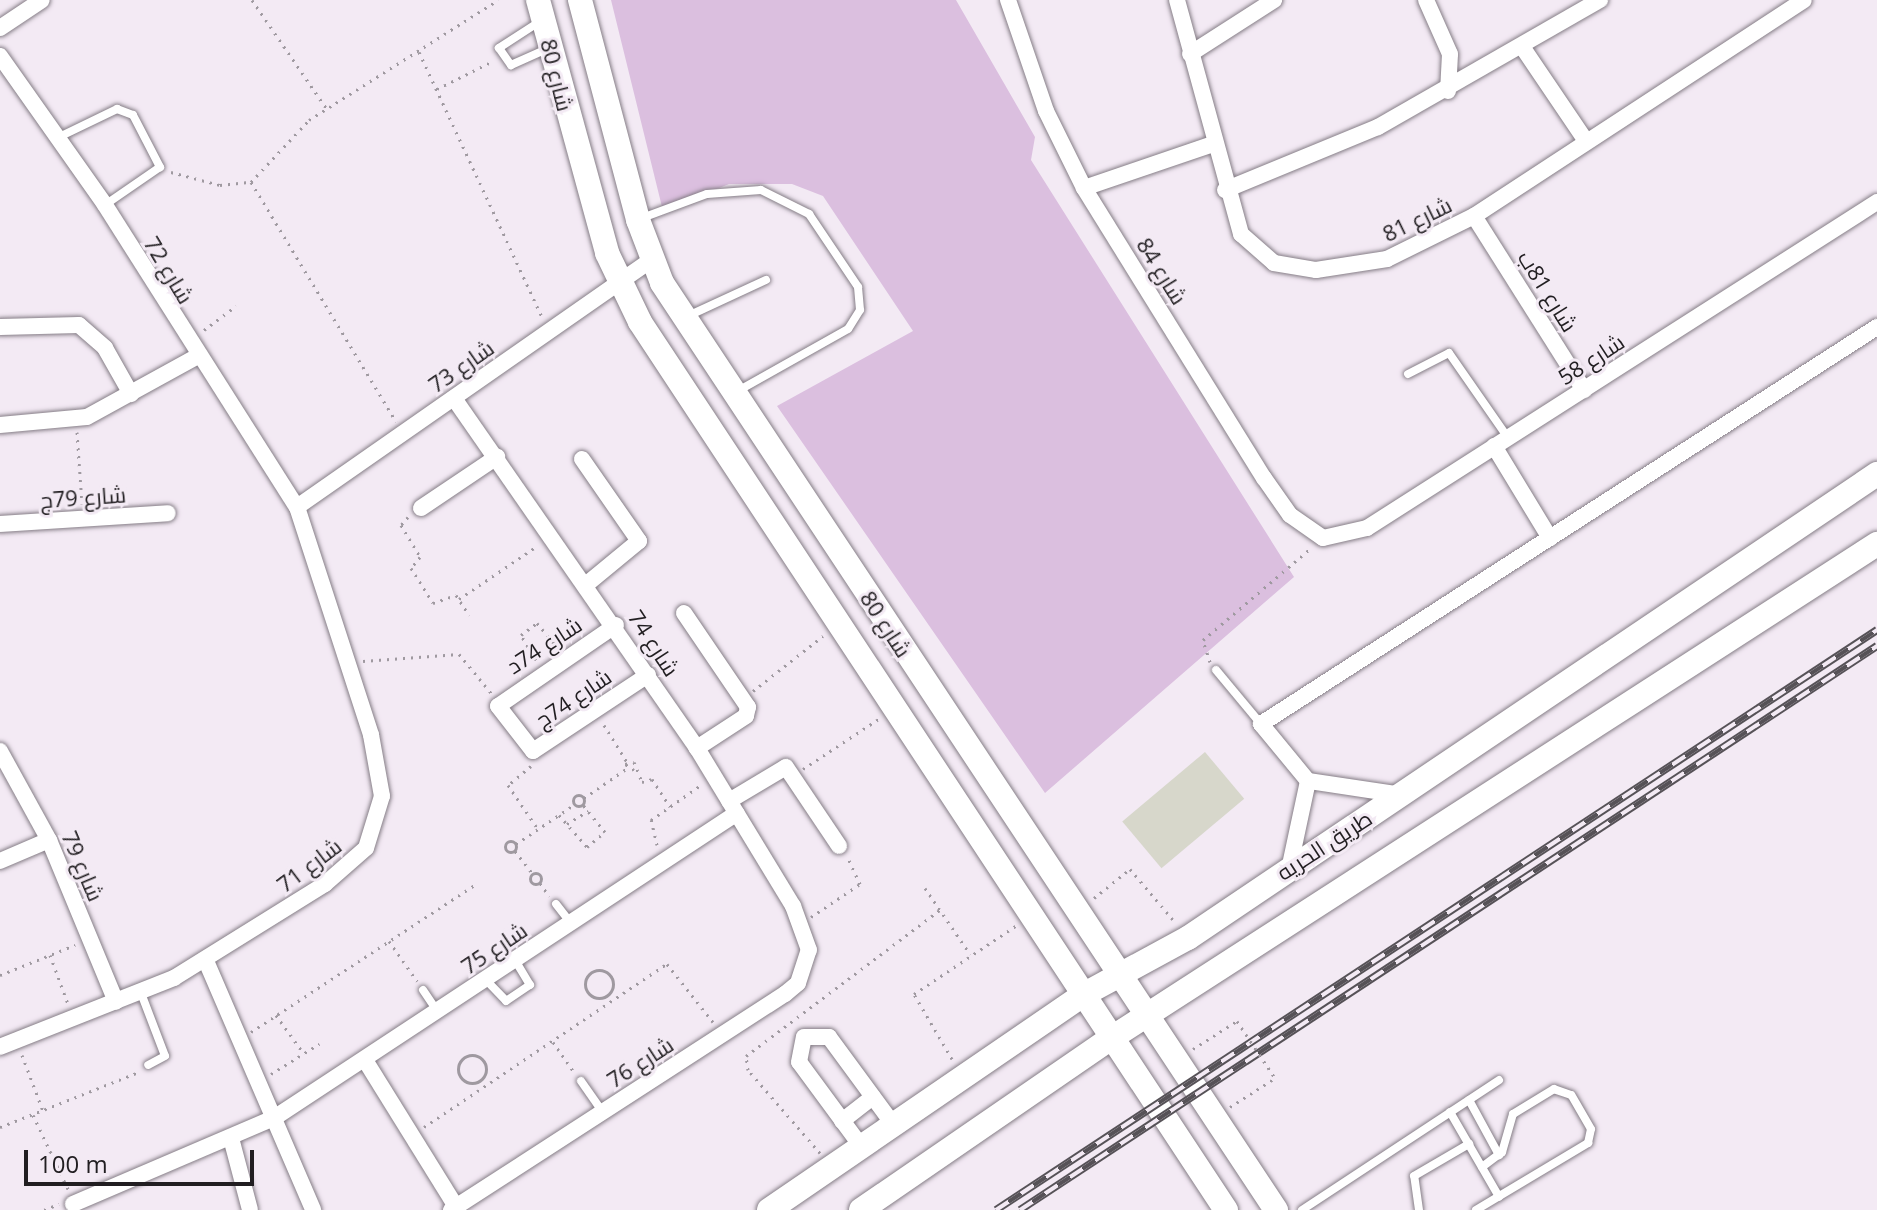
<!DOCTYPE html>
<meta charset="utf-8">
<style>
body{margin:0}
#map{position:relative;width:1877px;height:1210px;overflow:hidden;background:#f3eaf4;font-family:"Open Sans",Cairo,sans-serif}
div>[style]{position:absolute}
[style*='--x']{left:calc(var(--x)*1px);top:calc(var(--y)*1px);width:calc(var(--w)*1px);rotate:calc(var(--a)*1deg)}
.green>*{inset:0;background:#dbbfdf}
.building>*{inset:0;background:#d7d7cb;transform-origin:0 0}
.path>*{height:3px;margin-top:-1.5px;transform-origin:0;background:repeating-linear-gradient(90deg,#9f99a0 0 2px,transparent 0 8px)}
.path>.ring{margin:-1.5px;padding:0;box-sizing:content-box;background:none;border:3px solid #9f99a0;border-radius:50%}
.roads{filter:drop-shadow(0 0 2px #857d86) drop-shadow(0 0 2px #857d86)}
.lane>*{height:8px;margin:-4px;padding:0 4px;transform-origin:4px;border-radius:4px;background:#fff}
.street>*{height:16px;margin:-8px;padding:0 8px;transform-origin:8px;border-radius:8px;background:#fff}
.secondary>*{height:24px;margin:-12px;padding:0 12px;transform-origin:12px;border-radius:12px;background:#fff}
.rail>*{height:8px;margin-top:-4px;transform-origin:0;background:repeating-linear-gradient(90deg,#f3eaf4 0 15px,#565257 0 30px);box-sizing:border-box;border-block:2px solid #565257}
.path-bridge>*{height:3px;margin-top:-1.5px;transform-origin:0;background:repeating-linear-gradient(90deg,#9f99a0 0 2px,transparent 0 8px)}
span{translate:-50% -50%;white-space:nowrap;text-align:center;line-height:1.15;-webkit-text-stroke:6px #f3eaf4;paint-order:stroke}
.street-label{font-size:22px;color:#211e21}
.scale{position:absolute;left:24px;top:1150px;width:230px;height:36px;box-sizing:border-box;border:4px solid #211e21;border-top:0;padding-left:10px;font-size:24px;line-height:28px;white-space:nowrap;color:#211e21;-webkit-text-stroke:6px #f3eaf4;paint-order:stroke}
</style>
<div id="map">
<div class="green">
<i style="clip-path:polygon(611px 0,956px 0,1035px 137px,1031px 160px,1294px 577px,1045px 793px,777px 406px,913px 331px,823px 196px,792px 184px,729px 184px,663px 211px)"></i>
</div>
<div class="building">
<i style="left:1205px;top:752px;width:61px;height:108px;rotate:50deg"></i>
</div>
<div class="path">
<i style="--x:252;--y:0;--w:132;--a:55.5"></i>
<i style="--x:419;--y:52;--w:292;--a:65.1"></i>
<i style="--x:437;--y:89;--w:63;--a:-26.6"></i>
<i style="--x:171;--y:172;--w:51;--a:14.9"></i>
<i style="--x:220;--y:185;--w:31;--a:-6"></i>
<i style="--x:251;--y:182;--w:85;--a:-46.9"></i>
<i style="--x:309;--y:120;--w:224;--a:-32.4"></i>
<i style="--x:251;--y:182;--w:280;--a:58.8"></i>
<i style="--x:204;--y:330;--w:40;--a:-37"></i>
<i style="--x:77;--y:432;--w:72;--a:86"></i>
<i style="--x:408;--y:517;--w:11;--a:131"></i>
<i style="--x:401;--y:525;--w:37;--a:59"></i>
<i style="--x:420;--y:557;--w:14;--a:129"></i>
<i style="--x:411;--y:568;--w:41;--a:57.8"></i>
<i style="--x:433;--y:603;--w:24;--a:-19"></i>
<i style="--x:456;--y:595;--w:24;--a:57"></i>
<i style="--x:459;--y:599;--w:94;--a:-34.2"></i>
<i style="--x:536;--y:660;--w:29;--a:-121"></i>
<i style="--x:521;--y:635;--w:20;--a:-37"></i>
<i style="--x:537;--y:623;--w:33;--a:50"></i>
<i style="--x:363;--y:661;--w:96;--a:-4.2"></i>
<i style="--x:459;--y:654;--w:52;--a:50.5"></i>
<i style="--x:1210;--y:662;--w:23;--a:-108"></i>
<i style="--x:1203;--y:640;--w:142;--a:-40.4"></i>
<i style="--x:753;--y:691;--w:89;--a:-38.2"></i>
<i style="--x:604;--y:725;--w:44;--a:58.1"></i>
<i style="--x:531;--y:766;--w:30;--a:140"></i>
<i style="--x:508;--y:785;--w:53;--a:55.7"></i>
<i style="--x:803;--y:769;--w:92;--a:-33.5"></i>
<i style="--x:634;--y:770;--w:11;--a:-146"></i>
<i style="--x:625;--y:764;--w:9;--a:-13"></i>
<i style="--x:634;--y:762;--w:22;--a:68"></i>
<i style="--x:642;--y:782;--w:10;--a:-17"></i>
<i style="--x:652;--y:779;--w:33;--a:57"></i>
<i class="ring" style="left:573.5px;top:795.5px;width:8px;height:8px"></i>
<i style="--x:584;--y:798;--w:51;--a:-34.6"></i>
<i style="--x:559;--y:815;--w:43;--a:48.8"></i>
<i style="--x:587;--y:847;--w:23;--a:-40"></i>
<i style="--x:605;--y:832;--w:35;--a:-129"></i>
<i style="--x:567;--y:824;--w:25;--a:-32"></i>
<i class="ring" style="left:505.5px;top:841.5px;width:8px;height:8px"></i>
<i style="--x:516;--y:844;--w:71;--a:-34.1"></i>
<i style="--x:657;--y:845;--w:26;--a:-103"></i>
<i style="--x:651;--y:820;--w:61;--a:-35"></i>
<i style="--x:515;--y:851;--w:28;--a:52"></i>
<i class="ring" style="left:530.5px;top:873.5px;width:8px;height:8px"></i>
<i style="--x:540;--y:883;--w:16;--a:55"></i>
<i style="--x:925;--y:888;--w:80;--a:55.7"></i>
<i style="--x:1094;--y:898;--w:46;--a:-38.9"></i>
<i style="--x:1130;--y:869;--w:70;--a:49.7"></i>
<i style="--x:811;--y:917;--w:59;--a:-34"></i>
<i style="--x:860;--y:884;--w:29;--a:-115"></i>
<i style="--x:389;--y:941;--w:49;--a:55"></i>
<i style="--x:50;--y:955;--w:52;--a:69.8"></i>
<i class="ring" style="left:585px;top:970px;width:25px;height:25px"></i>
<i style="--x:0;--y:975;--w:81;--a:-21.8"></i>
<i style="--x:276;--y:1015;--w:48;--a:54.3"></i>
<i style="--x:251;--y:1032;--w:268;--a:-33.3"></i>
<i style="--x:553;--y:1042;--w:37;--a:55"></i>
<i style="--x:1193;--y:1049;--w:52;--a:-32.5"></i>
<i style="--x:22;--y:1055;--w:60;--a:69.4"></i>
<i class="ring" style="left:458px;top:1055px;width:25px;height:25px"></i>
<i style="--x:952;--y:1059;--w:75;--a:-120.3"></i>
<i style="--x:914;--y:994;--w:124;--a:-33.8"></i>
<i style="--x:271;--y:1074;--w:57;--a:-32"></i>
<i style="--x:1230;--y:1107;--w:54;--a:-32.8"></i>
<i style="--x:33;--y:1115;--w:82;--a:64.7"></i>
<i style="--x:0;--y:1127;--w:149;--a:-21.6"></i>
<i style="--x:424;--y:1127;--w:293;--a:-33.9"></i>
<i style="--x:667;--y:964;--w:74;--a:51.6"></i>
<i style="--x:820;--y:1153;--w:110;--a:-130.9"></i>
<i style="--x:748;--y:1070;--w:14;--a:-98"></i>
<i style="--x:746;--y:1056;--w:243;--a:-37"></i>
<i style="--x:44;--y:1210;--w:16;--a:-22"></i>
</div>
<div class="roads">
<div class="lane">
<i style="--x:539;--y:22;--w:48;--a:147"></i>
<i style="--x:499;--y:48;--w:21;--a:55"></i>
<i style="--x:511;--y:65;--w:42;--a:-24.1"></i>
<i style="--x:57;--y:138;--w:67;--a:-25.8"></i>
<i style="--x:117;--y:109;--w:17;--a:21"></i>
<i style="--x:133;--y:115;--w:59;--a:62.6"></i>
<i style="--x:160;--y:167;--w:67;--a:145.4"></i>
<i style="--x:642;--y:218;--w:69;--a:-20.3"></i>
<i style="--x:707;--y:194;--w:54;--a:-4.2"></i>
<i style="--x:761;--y:190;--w:54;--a:26.6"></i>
<i style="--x:809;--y:214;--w:88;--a:56.1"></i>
<i style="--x:858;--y:287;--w:23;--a:85"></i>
<i style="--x:860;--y:310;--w:22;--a:122"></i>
<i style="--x:848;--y:329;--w:126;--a:150.6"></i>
<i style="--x:688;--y:316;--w:86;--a:-24.8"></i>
<i style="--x:1408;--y:374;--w:46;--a:-27.1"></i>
<i style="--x:1449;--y:353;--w:103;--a:55.2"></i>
<i style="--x:1216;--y:670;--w:70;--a:50.2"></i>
<i style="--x:556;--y:904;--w:23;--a:52"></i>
<i style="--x:486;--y:980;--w:29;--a:46"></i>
<i style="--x:506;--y:1001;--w:29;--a:-34"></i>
<i style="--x:530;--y:985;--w:29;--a:-121"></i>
<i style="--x:423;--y:990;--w:27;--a:56"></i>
<i style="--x:141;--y:993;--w:67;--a:69.1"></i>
<i style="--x:165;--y:1056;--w:19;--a:152"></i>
<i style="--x:581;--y:1081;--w:37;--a:55"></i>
<i style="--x:1469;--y:1100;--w:63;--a:61.4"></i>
<i style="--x:1450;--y:1112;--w:98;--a:60"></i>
<i style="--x:1302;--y:1210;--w:236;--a:-33.4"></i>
<i style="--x:1419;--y:1210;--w:34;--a:-98"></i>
<i style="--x:1414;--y:1176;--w:64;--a:-30.2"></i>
<i style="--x:1476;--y:1210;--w:131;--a:-30.9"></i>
<i style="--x:1588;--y:1143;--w:14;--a:-78"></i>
<i style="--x:1591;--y:1129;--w:39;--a:-120"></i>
<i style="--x:1571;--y:1095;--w:18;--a:-161"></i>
<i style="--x:1554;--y:1089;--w:48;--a:148.6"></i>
<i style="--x:1513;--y:1114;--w:40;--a:106"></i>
<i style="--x:1502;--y:1152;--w:25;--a:143"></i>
</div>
<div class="street">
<i style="--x:1008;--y:0;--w:117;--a:71.1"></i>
<i style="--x:1046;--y:111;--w:86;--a:63.7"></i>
<i style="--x:1084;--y:188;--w:341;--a:58.2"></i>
<i style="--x:1264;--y:478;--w:45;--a:54.9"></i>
<i style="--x:1290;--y:515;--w:40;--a:34.9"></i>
<i style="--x:1323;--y:538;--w:45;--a:-12.8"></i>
<i style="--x:1367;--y:528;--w:605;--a:-32.59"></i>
<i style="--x:1177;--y:0;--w:243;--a:74.7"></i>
<i style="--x:1241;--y:234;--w:44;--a:41.3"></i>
<i style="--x:1274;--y:263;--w:43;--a:9.5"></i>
<i style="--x:1316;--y:270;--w:72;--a:-8.8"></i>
<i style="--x:1387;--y:259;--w:97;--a:-26.3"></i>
<i style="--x:1474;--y:216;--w:394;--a:-33.2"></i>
<i style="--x:1426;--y:0;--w:59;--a:66"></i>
<i style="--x:1450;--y:54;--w:37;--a:93"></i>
<i style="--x:0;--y:28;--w:50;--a:-33.7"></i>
<i style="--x:1523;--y:48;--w:112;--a:55.9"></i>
<i style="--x:1190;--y:54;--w:100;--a:-32.7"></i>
<i style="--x:0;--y:56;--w:182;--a:54.8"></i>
<i style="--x:105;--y:205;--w:358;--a:57.6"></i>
<i style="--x:297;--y:507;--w:240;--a:72"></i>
<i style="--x:371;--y:735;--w:62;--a:79.8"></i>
<i style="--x:382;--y:796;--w:54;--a:107.1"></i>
<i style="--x:366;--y:848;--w:55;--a:138.7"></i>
<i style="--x:325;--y:884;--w:178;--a:148.1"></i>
<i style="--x:174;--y:978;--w:187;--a:158.4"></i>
<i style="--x:1084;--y:188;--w:136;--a:-18.8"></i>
<i style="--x:1225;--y:190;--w:165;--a:-22.4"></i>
<i style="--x:1378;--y:127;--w:256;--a:-29.8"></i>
<i style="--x:1474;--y:216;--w:206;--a:57.7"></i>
<i style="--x:0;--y:327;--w:79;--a:-1.5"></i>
<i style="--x:79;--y:325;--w:35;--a:41"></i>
<i style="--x:105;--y:348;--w:53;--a:60.5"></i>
<i style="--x:0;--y:425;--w:87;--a:-5.3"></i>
<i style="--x:87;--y:417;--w:124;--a:-28.8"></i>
<i style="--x:1494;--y:446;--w:108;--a:58.7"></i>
<i style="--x:582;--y:459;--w:100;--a:55.2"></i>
<i style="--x:639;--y:541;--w:66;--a:140.5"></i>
<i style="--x:297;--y:507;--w:432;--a:-34.9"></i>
<i style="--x:421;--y:508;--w:92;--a:-33.9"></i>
<i style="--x:0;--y:524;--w:168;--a:-3.7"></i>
<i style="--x:684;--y:613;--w:114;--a:55.8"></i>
<i style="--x:748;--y:707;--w:9;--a:103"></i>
<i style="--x:746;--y:716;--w:59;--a:146.9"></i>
<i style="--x:616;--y:625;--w:143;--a:145.5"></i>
<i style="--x:498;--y:706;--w:57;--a:52.1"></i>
<i style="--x:533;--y:751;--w:138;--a:-33.5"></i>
<i style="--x:0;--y:751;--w:102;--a:61.2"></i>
<i style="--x:49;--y:840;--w:175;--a:67.5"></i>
<i style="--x:1402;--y:795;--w:95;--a:-171.5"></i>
<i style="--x:1308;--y:781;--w:74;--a:-129.5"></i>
<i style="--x:1261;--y:724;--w:733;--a:-32.8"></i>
<i style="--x:729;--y:801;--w:66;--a:-30.8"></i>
<i style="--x:786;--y:767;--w:95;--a:56.1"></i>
<i style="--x:0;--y:861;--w:53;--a:-23.2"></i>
<i style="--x:1290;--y:865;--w:86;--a:-77.9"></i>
<i style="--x:206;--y:961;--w:271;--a:66.7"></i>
<i style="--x:365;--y:1060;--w:173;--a:58.2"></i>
<i style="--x:842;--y:1121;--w:39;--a:-38"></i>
<i style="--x:231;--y:1138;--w:74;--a:75.2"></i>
<i style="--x:861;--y:1146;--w:104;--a:-126.4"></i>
<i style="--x:799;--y:1062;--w:25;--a:-79"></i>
<i style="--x:804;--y:1037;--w:25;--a:0"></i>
<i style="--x:829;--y:1037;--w:108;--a:53.7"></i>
<i style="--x:73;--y:1204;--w:219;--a:-23.2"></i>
<i style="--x:274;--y:1118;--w:554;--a:-33.37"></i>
<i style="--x:451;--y:1210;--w:398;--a:-32.9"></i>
<i style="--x:785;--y:994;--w:17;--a:-40"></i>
<i style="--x:798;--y:983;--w:35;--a:-72"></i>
<i style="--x:809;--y:950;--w:47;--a:-110"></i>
<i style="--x:793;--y:906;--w:185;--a:-121.3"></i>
<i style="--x:697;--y:748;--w:426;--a:-124.8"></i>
</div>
<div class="secondary">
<i style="--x:538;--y:0;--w:262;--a:74.7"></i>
<i style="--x:607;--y:253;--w:76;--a:64.4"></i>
<i style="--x:640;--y:322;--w:1064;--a:56.58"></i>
<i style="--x:580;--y:0;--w:228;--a:75.2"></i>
<i style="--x:638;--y:220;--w:67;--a:69.1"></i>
<i style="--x:662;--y:283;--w:1112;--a:56.48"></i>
<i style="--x:769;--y:1210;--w:378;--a:-34.4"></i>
<i style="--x:1081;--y:996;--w:122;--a:-28.5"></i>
<i style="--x:1188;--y:938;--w:831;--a:-33.96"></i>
<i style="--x:861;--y:1210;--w:302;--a:-34.5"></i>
<i style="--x:1110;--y:1039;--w:913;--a:-32.84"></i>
</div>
</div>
<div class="rail">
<i style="--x:996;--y:1210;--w:1055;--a:-33.36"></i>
<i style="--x:1020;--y:1210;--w:1026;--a:-33.35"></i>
</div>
<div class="path-bridge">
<i style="--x:1237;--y:1021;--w:69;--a:56.3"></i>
</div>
<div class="street-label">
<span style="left:557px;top:75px;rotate:76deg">شارع 80</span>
<span style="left:1417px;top:219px;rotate:-26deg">شارع 81</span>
<span style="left:169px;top:270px;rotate:59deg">شارع 72</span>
<span style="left:1162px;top:271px;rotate:58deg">شارع 84</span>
<span style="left:1548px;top:291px;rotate:58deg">شارع 81ب</span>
<span style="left:1591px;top:359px;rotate:-33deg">شارع 58</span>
<span style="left:461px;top:366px;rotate:-35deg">شارع 73</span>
<span style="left:83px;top:497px;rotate:-4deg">شارع 79ج</span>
<span style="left:886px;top:624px;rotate:57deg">شارع 80</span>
<span style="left:654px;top:643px;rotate:57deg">شارع 74</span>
<span style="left:544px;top:645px;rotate:-33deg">شارع 74د</span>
<span style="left:573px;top:698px;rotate:-34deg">شارع 74ج</span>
<span style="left:1324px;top:845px;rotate:-33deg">طريق الحريه</span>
<span style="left:309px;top:865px;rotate:-37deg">شارع 71</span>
<span style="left:83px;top:866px;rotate:67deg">شارع 79</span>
<span style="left:494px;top:948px;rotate:-34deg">شارع 75</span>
<span style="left:640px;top:1062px;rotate:-33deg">شارع 76</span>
</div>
<div class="scale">100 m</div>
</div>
